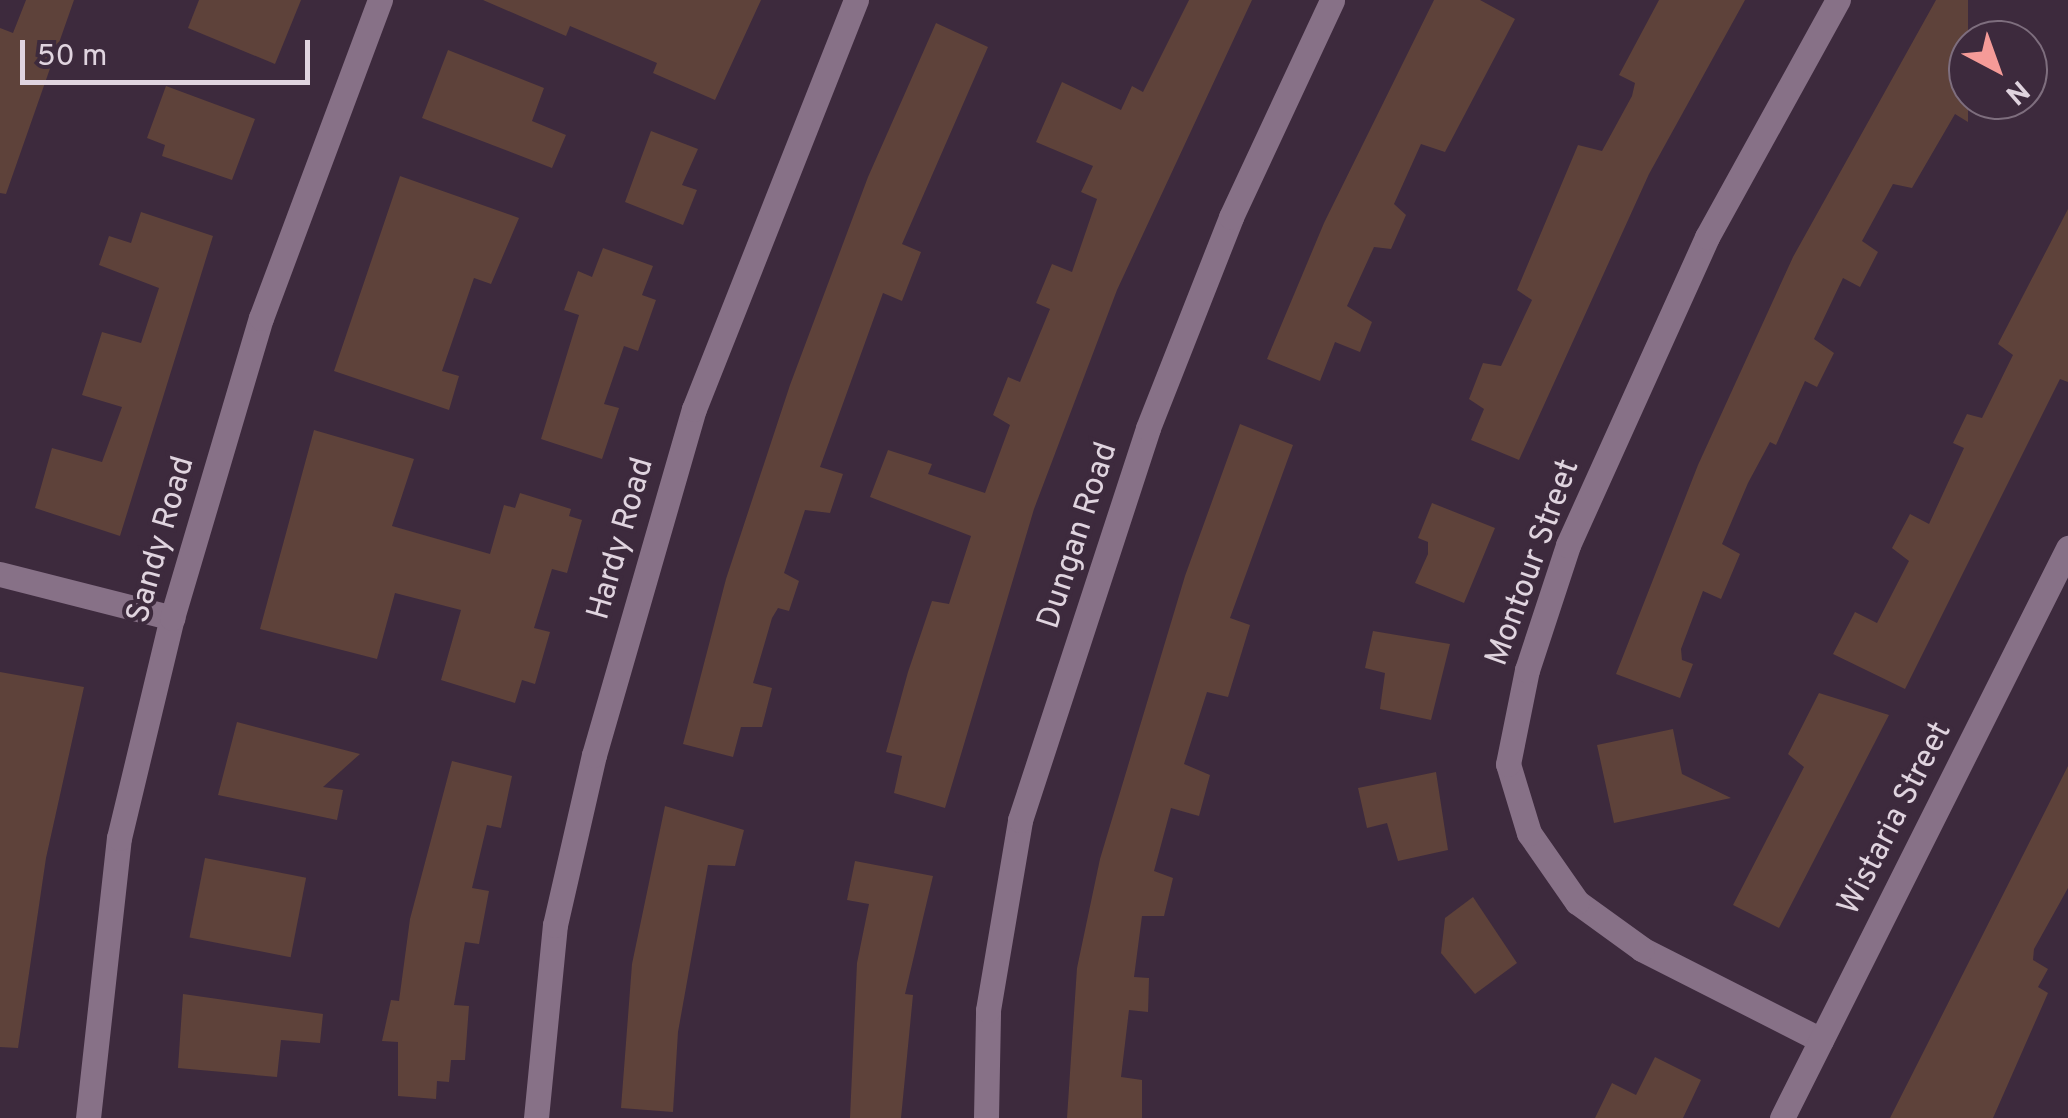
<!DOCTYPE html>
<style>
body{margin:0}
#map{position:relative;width:2068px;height:1118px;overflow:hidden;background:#3d2a3d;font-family:Overpass,sans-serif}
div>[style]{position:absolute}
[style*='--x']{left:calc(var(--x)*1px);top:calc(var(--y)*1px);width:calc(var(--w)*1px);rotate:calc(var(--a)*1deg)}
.building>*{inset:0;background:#5e423a;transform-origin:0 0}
.minor>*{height:25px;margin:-12.5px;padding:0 12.5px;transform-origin:12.5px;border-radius:12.5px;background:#877187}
span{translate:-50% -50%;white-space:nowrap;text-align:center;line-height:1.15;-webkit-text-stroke:8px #3d2a3d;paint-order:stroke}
.street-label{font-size:32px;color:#e0d4df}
.north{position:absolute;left:1948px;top:20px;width:100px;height:100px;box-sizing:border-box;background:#3d2a3d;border:2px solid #7e6e7e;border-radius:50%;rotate:139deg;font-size:28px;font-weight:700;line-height:40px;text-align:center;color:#e0d4df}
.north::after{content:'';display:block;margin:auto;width:35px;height:45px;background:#f59b98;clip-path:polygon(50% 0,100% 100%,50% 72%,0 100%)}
.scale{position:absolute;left:20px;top:40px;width:290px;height:45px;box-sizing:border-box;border:5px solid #e0d4df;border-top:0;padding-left:12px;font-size:30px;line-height:35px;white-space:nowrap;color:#e0d4df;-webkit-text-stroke:8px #3d2a3d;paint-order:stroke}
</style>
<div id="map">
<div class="building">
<i style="clip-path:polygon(26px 0,74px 0,6px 194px,0 193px,0 28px,13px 33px)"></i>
<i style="clip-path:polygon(199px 0,301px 0,275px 64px,188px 28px)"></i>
<i style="clip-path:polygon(483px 0,761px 0,715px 100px,653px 73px,657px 63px,570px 26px,566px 36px)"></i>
<i style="clip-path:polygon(1189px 0,1252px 0,1117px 290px,1034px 509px,945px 808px,894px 793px,902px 756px,886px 752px,908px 672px,932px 601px,949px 604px,971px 536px,870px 497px,888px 450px,932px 464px,928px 474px,985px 493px,1010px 425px,993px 415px,1008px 377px,1020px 382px,1050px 309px,1036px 303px,1052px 264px,1072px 272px,1097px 199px,1081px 192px,1093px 166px,1036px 142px,1062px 82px,1121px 110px,1132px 86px,1143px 92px)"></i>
<i style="clip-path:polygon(1434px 0,1480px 0,1515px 19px,1445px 152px,1421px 144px,1394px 204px,1406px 215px,1391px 249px,1374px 247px,1347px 306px,1372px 322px,1360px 352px,1335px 342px,1320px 381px,1267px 359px,1324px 223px)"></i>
<i style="clip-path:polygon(1659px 0,1745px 0,1649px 174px,1519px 460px,1471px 440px,1484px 409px,1469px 399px,1483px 363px,1501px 366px,1532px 300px,1517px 290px,1578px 145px,1602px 151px,1632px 96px,1635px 83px,1619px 75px)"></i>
<i style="clip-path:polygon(1936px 0,1968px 0,1968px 122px,1955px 114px,1912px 188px,1893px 184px,1862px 241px,1878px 252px,1860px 287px,1843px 278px,1814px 339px,1834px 353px,1817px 387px,1805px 381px,1776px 445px,1770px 442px,1748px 483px,1722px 544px,1740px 554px,1721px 599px,1703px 591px,1681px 649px,1682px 660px,1693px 664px,1680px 698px,1616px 674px,1698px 465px,1793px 257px)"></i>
<i style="clip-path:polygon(936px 23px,988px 47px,902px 244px,921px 252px,902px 301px,883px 293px,820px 467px,843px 474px,830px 513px,805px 510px,784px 573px,799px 581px,789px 611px,778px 608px,772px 618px,753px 683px,772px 688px,762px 727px,741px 727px,733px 757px,683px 744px,726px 579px,790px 385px,868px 177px)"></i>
<i style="clip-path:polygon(448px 50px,544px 88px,532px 121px,566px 135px,552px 168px,422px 118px)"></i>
<i style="clip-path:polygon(166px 86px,255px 119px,232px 180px,162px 156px,165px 145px,147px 138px)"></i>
<i style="clip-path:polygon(651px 131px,698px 149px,682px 185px,697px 190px,683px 225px,625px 202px)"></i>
<i style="clip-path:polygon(400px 176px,519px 218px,491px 284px,474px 278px,442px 371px,459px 376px,449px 410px,334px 371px)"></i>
<i style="clip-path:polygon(2068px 209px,2068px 382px,2060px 379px,1905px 689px,1833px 654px,1855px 612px,1877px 623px,1909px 561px,1892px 548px,1910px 514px,1929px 524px,1964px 448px,1953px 443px,1967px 414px,1982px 418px,2013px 355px,1998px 344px)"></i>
<i style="clip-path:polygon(141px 212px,213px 236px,120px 536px,35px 508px,52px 448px,102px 462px,122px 407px,82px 395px,102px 332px,141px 343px,159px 288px,99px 265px,109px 236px,131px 243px)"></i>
<i style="clip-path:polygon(603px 248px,653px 266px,642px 295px,656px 300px,638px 351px,624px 346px,604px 404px,619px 408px,602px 459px,541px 439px,579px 315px,564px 310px,578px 271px,592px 277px)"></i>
<i style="clip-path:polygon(1240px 424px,1293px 445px,1230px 618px,1250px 625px,1228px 697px,1207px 692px,1184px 764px,1210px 775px,1199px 816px,1171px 808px,1154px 871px,1173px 878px,1164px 916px,1142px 916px,1134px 977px,1149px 978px,1148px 1012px,1129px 1010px,1121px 1077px,1142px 1080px,1142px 1118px,1067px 1118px,1077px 968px,1100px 859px,1185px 576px)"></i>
<i style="clip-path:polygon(314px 430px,414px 459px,392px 526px,490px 554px,504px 505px,515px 508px,520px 493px,571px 509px,569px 516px,582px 520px,567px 573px,552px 569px,534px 628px,550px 632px,535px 684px,522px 680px,515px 703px,441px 680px,461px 610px,395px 593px,377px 659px,260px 629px)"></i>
<i style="clip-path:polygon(1432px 503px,1495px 528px,1464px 603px,1415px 583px,1428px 554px,1428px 542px,1418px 538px)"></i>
<i style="clip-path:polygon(1373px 631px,1450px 644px,1431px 720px,1380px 709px,1385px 673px,1365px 668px)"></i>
<i style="clip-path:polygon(0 672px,84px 687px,46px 858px,18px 1048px,0 1047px)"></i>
<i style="clip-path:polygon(1819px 693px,1889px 715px,1779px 928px,1733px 905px,1804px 767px,1788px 754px)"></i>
<i style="clip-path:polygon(237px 722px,360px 754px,323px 787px,343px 790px,337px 820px,218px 795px)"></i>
<i style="clip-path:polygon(1673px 729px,1682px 774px,1731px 798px,1614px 823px,1597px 745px)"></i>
<i style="clip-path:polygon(452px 761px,512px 776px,501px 828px,487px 825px,472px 888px,489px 891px,479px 944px,465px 942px,454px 1005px,469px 1006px,465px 1060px,451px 1060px,449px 1082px,437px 1081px,436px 1099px,398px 1096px,398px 1042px,382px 1041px,391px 1000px,399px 1001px,410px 919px)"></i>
<i style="clip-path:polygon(2068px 766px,2068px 888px,2034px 949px,2033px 960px,2048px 969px,2038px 987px,2048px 993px,1993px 1118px,1890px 1118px)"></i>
<i style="clip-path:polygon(1436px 772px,1448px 850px,1398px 861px,1387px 823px,1367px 828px,1358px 788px)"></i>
<i style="clip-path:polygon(665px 806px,744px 830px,735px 866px,708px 865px,678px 1032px,673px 1112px,621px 1108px,632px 964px)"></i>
<i style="left:205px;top:858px;width:103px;height:81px;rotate:11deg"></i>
<i style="clip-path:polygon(855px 861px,933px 876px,905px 994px,913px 995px,901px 1118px,850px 1118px,857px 963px,869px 904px,847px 900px)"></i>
<i style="clip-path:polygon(1473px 897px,1517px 963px,1475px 994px,1441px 953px,1445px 918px)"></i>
<i style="clip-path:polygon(183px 994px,323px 1014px,320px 1043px,281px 1040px,277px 1077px,178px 1068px)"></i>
<i style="clip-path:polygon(1655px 1057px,1701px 1080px,1683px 1118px,1595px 1118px,1612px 1083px,1636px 1095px)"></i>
</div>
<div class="minor">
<i style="--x:0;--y:574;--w:178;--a:14.3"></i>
<i style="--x:1821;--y:1040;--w:201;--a:-153.1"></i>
<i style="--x:1642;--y:949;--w:80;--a:-144.1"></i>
<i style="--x:1577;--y:902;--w:84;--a:-124.8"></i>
<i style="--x:1529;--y:833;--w:72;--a:-106.9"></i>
<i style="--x:1508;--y:764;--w:96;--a:-78.6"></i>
<i style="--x:1527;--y:670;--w:132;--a:-71.8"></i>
<i style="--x:1568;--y:545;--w:338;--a:-65.7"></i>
<i style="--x:1707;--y:237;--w:271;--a:-61.1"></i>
<i style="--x:88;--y:1118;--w:282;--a:-83.7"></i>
<i style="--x:119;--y:838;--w:226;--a:-76.5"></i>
<i style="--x:172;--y:618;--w:313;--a:-73.5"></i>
<i style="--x:261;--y:318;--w:340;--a:-69.5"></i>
<i style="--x:536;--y:1118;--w:194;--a:-84.4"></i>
<i style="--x:555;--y:925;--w:174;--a:-77.1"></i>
<i style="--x:594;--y:755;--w:360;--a:-73.9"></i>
<i style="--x:694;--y:409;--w:440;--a:-68.4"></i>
<i style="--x:986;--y:1118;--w:108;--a:-88.9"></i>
<i style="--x:988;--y:1010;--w:193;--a:-80.4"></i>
<i style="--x:1020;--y:820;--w:412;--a:-71.9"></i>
<i style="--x:1148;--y:428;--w:227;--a:-68.5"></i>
<i style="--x:1231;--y:217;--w:239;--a:-65"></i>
<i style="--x:1782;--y:1118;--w:638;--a:-63.35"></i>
</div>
<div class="street-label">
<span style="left:1079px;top:536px;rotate:-72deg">Dungan Road</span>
<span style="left:622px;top:539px;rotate:-74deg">Hardy Road</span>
<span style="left:162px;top:540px;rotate:-74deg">Sandy Road</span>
<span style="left:1534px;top:563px;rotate:-70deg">Montour Street</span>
<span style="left:1896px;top:819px;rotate:-63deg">Wistaria Street</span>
</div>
<div class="north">N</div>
<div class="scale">50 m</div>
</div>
